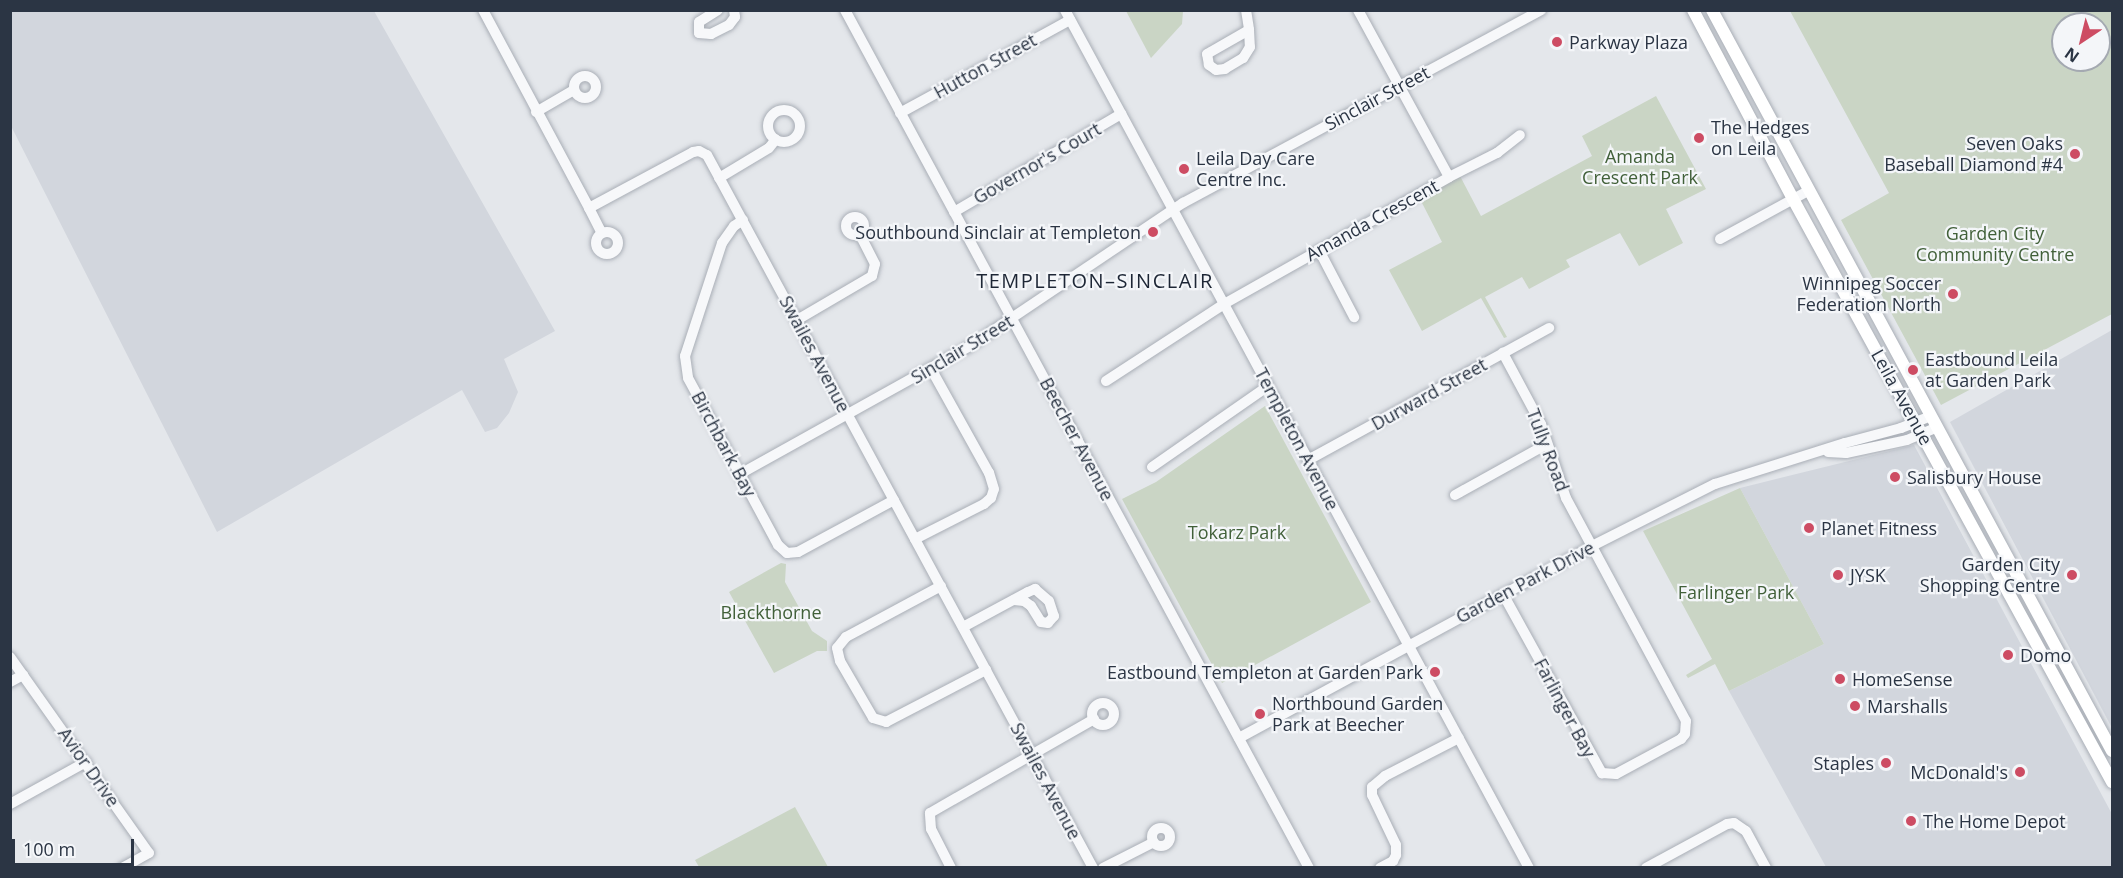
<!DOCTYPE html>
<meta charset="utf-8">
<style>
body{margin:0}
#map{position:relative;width:2123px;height:878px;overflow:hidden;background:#e4e7eb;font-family:"Open Sans",sans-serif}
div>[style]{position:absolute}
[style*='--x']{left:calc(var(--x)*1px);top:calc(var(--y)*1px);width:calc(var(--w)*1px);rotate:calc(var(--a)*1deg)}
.built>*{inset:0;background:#d2d6dd}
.green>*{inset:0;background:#cad5c5}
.roads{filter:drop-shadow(0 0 2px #a9aeb6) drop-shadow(0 0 2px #a9aeb6)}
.minor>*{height:10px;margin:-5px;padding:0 5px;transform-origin:5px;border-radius:5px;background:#f7f8fa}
.minor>.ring{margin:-5px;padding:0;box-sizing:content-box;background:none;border:10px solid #f7f8fa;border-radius:50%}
.major>*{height:12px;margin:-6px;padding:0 6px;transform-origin:6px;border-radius:6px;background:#fff}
.dots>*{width:16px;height:16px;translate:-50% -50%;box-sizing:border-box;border:3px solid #f4f6f9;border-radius:50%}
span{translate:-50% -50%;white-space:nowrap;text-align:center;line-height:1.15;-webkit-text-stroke:4.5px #f4f6f9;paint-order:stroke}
.poi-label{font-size:18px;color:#2b3544}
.left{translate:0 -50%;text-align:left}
.right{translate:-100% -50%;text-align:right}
.street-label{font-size:18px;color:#2b3544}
.park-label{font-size:18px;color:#416039}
.neighbourhood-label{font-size:20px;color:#1d2635;letter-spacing:1.5px}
.frame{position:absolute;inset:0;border:12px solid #2b3544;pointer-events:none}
.north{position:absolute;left:2051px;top:12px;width:60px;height:60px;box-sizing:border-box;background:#f4f6f9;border:2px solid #a4a9b1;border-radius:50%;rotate:215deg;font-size:16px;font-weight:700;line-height:24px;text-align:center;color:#2b3544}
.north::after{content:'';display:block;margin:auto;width:21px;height:27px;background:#cd4c63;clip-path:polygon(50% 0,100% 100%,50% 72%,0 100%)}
.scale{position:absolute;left:12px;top:839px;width:122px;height:27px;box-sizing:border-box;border:3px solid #2b3544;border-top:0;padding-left:8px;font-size:18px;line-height:21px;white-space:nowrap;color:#2b3544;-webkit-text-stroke:4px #f4f6f9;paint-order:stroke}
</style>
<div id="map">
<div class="built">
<i style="clip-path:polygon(11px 10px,374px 11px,555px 331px,504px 359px,518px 392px,509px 413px,497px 428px,485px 432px,462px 390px,217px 532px,11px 126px)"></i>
<i style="clip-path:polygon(2112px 330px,2112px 728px,1950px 422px)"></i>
<i style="clip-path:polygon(1914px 445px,2112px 814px,2112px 867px,1826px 867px,1729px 691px,1824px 644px,1740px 488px)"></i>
</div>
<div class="green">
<i style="clip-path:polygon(1126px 11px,1183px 11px,1182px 24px,1151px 58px)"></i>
<i style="clip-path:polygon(evenodd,1790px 11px,2112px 11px,2112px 314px,1941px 405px,1841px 220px,1889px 193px,1790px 11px,2063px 24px,2099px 24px,2099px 60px,2063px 60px,2063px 24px)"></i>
<i style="clip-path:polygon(1656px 96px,1706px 189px,1666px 209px,1683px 243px,1639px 266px,1620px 233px,1566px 260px,1570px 267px,1529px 289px,1522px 277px,1485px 297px,1507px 337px,1504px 338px,1481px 298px,1422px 331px,1389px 270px,1442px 242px,1420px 199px,1460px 176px,1481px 216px,1592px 156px,1582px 136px)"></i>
<i style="clip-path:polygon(1265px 406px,1371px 602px,1222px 683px,1122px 499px,1156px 482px)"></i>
<i style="clip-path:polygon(1740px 488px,1824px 644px,1729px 691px,1715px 664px,1688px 678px,1686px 675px,1712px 659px,1643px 531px)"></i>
<i style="clip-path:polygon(781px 563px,786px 564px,785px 582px,812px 631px,827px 641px,827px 651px,817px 651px,774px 673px,729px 592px)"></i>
<i style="clip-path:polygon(795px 807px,828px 867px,699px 867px,695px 860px)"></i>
</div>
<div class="roads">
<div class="minor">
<i style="--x:483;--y:10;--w:225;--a:61.8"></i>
<i style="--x:589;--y:208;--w:118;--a:-28.3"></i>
<i style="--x:693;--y:152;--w:6;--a:-9"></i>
<i style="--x:699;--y:151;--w:9;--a:27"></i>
<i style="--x:707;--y:155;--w:811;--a:61.57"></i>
<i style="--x:718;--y:10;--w:22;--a:148"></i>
<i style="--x:699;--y:22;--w:11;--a:90"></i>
<i style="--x:699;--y:33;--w:12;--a:5"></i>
<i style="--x:711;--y:34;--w:20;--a:-27"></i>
<i style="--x:729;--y:25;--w:10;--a:-53"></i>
<i style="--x:735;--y:17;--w:7;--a:-98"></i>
<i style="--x:845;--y:10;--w:975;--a:61.6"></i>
<i style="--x:1065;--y:10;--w:975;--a:61.6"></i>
<i style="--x:1246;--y:10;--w:20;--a:81"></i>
<i style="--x:1249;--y:30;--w:17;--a:87"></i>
<i style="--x:1250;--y:47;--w:13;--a:122"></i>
<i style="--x:1243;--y:58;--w:21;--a:149"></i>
<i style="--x:1225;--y:69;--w:9;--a:174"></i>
<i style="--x:1216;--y:70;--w:9;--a:-144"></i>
<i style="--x:1209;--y:65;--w:11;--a:-100"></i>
<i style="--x:1207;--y:54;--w:48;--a:-29.7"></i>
<i style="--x:1358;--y:10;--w:190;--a:61.4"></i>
<i class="ring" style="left:574px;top:76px;width:12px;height:12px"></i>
<i class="ring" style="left:768px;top:110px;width:22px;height:22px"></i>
<i style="--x:536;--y:112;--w:44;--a:-30.1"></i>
<i style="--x:900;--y:113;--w:194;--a:-28.7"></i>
<i style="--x:719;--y:178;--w:58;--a:-31"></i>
<i style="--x:769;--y:148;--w:11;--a:-52"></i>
<i style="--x:589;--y:208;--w:28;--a:63"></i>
<i style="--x:954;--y:212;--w:194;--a:-30.4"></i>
<i class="ring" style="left:846px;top:217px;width:8px;height:8px"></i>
<i style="--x:743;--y:220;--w:11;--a:146"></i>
<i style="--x:734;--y:226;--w:21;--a:125"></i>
<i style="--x:722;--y:243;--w:119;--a:108.1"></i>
<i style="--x:685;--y:356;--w:22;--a:82"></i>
<i style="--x:688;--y:378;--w:72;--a:61.6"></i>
<i style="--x:722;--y:441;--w:118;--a:61.7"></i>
<i style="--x:778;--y:545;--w:12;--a:42"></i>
<i style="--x:787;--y:553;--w:11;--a:-5"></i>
<i style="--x:798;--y:552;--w:109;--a:-28.4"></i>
<i class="ring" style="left:596px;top:232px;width:12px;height:12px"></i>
<i style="--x:1720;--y:239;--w:102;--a:-28.6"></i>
<i style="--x:1319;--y:250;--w:76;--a:62.4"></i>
<i style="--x:797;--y:320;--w:87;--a:-30.4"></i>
<i style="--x:872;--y:276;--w:12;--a:-76"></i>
<i style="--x:875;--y:264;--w:34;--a:-117"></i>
<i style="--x:1106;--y:381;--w:141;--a:-33.1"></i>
<i style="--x:1224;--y:304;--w:258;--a:-29.4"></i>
<i style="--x:1449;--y:177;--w:54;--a:-26.6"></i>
<i style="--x:1497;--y:153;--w:29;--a:-38"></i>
<i style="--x:1828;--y:452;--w:18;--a:3"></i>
<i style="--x:1846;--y:453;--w:62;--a:-12"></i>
<i style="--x:1907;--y:440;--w:33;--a:-23"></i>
<i style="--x:1308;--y:460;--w:275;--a:-28.7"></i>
<i style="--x:1152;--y:467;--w:141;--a:-34.9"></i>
<i style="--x:740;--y:474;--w:263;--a:-29.1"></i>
<i style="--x:970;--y:346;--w:257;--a:-33.9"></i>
<i style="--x:1183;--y:203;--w:407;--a:-28.3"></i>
<i style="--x:1455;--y:495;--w:105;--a:-29"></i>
<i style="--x:915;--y:539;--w:77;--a:-26.9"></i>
<i style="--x:984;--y:504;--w:9;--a:-41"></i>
<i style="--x:991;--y:498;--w:9;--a:-72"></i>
<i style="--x:994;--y:489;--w:17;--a:-107"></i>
<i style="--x:989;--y:473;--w:119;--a:-119.1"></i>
<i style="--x:941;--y:586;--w:108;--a:151.8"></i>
<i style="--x:846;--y:637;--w:14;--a:129"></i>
<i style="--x:837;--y:648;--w:13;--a:77"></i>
<i style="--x:840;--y:661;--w:66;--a:59.9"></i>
<i style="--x:873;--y:718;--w:14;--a:17"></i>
<i style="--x:886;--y:722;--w:113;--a:-27.5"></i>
<i style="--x:1503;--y:594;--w:205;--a:61.1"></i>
<i style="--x:1602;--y:773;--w:14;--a:4"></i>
<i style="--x:1616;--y:774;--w:74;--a:-28.3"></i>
<i style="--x:1681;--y:739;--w:6;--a:-51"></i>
<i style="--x:1685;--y:734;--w:13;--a:-86"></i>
<i style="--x:1686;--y:721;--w:253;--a:-118.3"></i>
<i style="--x:1566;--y:498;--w:78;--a:-108.7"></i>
<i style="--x:1541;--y:424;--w:81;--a:-118.2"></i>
<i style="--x:963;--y:627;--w:74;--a:-28.3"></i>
<i style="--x:1028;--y:592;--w:8;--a:-23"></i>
<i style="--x:1035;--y:589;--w:18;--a:41"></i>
<i style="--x:1049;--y:601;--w:16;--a:72"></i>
<i style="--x:1054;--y:616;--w:9;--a:131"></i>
<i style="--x:1048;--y:623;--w:7;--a:-172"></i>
<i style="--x:1041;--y:622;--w:19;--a:-122"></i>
<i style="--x:1031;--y:606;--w:9;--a:-144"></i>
<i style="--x:1024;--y:601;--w:10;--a:-174"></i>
<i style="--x:10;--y:657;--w:240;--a:54.7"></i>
<i style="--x:149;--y:853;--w:31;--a:151"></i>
<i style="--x:10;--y:682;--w:15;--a:-28"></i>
<i class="ring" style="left:1092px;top:703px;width:12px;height:12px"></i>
<i style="--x:1239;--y:738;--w:402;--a:-28.5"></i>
<i style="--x:1592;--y:546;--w:138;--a:-26.8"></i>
<i style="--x:1715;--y:484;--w:136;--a:-17.5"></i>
<i style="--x:1845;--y:443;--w:58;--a:-15"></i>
<i style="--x:1901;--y:428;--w:32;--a:-22"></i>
<i style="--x:10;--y:804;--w:87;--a:-28.9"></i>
<i class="ring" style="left:1152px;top:828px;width:8px;height:8px"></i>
<i style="--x:951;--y:868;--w:44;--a:-117.1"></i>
<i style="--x:931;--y:829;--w:16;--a:-94"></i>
<i style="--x:930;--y:813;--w:189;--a:-29.8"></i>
<i style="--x:1103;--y:868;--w:57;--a:-27"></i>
<i style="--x:1380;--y:868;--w:15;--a:-28"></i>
<i style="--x:1393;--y:861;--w:7;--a:-63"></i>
<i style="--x:1396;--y:855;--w:10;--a:-90"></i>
<i style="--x:1396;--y:845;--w:55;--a:-115.6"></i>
<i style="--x:1372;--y:795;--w:8;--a:-90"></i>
<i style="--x:1372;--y:787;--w:17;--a:-40"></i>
<i style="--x:1385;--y:776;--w:83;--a:-27.2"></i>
<i style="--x:1646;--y:868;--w:92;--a:-28.5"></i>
<i style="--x:1727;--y:824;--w:7;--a:-8"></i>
<i style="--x:1734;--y:823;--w:14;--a:34"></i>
<i style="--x:1746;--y:831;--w:42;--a:61.6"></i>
</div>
<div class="major">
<i style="--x:1693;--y:10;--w:214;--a:62.1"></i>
<i style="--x:1793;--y:199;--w:665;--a:61.31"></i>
<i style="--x:1712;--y:10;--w:842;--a:61.64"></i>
</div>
</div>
<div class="dots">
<i style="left:1557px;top:42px;background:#cd4c63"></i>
<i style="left:1699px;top:138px;background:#cd4c63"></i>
<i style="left:2075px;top:154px;background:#cd4c63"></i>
<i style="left:1184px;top:169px;background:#cd4c63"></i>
<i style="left:1153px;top:232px;background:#cd4c63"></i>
<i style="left:1953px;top:294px;background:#cd4c63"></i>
<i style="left:1913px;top:370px;background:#cd4c63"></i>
<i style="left:1895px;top:477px;background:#cd4c63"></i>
<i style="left:1809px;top:528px;background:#cd4c63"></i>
<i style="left:1838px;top:575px;background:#cd4c63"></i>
<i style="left:2072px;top:575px;background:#cd4c63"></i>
<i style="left:2008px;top:655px;background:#cd4c63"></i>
<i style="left:1435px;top:672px;background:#cd4c63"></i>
<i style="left:1840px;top:679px;background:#cd4c63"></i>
<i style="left:1855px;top:706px;background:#cd4c63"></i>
<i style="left:1260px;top:714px;background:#cd4c63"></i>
<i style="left:1886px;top:763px;background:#cd4c63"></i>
<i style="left:2020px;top:772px;background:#cd4c63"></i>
<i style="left:1911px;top:821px;background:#cd4c63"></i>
</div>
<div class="poi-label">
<span class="left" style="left:1569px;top:42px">Parkway Plaza</span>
<span class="left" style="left:1711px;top:138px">The Hedges<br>on Leila</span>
<span class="right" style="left:2063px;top:154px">Seven Oaks<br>Baseball Diamond #4</span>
<span class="left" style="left:1196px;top:169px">Leila Day Care<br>Centre Inc.</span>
<span class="right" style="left:1141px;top:232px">Southbound Sinclair at Templeton</span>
<span class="right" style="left:1941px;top:294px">Winnipeg Soccer<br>Federation North</span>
<span class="left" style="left:1925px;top:370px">Eastbound Leila<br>at Garden Park</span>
<span class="left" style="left:1907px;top:477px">Salisbury House</span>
<span class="left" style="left:1821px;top:528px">Planet Fitness</span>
<span class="right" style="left:2060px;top:575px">Garden City<br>Shopping Centre</span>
<span class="left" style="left:1850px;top:575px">JYSK</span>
<span class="left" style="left:2020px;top:655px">Domo</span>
<span class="right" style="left:1423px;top:672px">Eastbound Templeton at Garden Park</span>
<span class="left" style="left:1852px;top:679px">HomeSense</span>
<span class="left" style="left:1272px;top:714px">Northbound Garden<br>Park at Beecher</span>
<span class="left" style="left:1867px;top:706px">Marshalls</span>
<span class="right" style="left:1874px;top:763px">Staples</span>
<span class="right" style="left:2008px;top:772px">McDonald's</span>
<span class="left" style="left:1923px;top:821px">The Home Depot</span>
</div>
<div class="street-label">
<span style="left:985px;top:66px;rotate:-29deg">Hutton Street</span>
<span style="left:1377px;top:98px;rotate:-28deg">Sinclair Street</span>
<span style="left:1037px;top:163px;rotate:-30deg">Governor's Court</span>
<span style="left:1372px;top:220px;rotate:-29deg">Amanda Crescent</span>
<span style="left:962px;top:349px;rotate:-31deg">Sinclair Street</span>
<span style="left:815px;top:354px;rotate:62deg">Swailes Avenue</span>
<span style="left:1429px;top:394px;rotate:-29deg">Durward Street</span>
<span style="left:1902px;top:397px;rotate:61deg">Leila Avenue</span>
<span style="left:1077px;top:439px;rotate:62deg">Beecher Avenue</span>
<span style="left:1297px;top:439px;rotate:62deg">Templeton Avenue</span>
<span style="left:724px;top:444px;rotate:62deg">Birchbark Bay</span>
<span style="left:1548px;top:450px;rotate:69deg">Tully Road</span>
<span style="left:1525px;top:582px;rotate:-28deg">Garden Park Drive</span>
<span style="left:1565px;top:708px;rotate:62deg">Farlinger Bay</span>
<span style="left:89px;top:767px;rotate:55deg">Avior Drive</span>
<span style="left:1046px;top:781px;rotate:62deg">Swailes Avenue</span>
</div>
<div class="park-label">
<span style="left:1640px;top:167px">Amanda<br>Crescent Park</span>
<span style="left:1995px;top:244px">Garden City<br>Community Centre</span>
<span style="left:1237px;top:532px">Tokarz Park</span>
<span style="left:1736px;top:592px">Farlinger Park</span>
<span style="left:771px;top:612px">Blackthorne</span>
</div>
<div class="neighbourhood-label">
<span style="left:1095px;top:280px">TEMPLETON–SINCLAIR</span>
</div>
<div class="frame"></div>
<div class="north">N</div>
<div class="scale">100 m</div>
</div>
